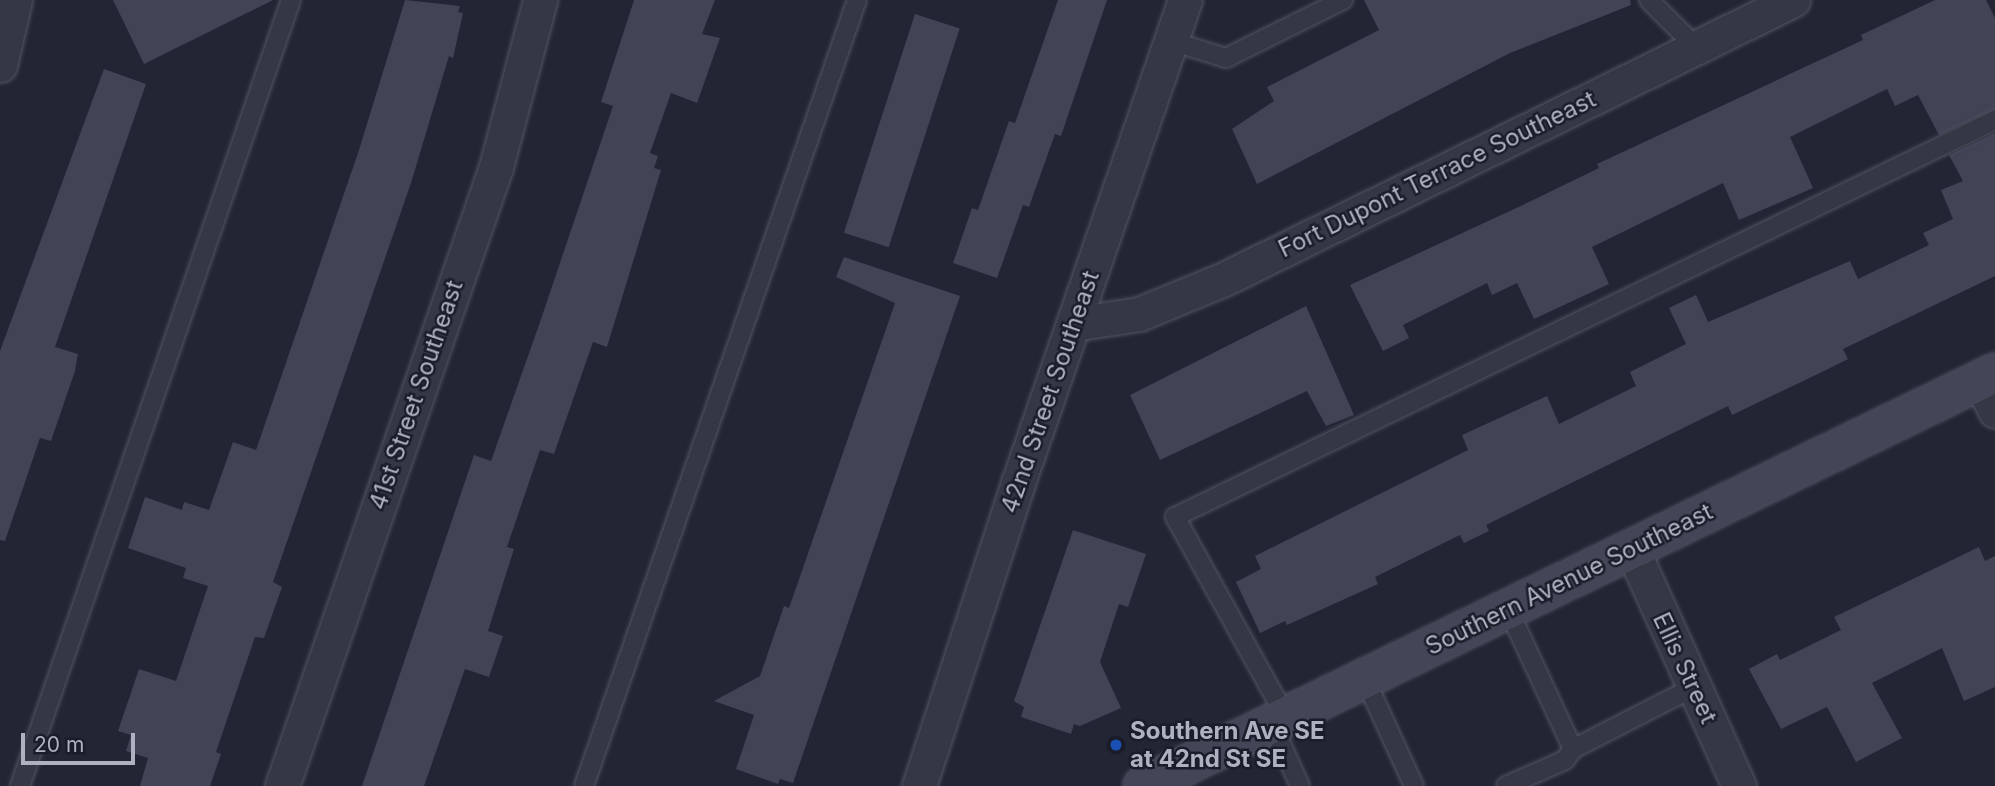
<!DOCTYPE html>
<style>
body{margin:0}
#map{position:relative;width:1995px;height:786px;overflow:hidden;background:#222534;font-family:Inter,sans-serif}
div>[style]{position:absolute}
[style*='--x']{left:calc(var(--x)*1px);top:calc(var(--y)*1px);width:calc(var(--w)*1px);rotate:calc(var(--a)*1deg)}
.building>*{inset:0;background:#404455;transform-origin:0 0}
.roads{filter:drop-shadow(0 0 2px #525462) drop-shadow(0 0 2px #525462)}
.lane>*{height:18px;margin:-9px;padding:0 9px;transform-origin:9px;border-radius:9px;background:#353745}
.street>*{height:33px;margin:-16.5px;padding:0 16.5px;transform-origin:16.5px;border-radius:16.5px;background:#353745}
.secondary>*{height:38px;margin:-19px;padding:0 19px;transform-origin:19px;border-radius:19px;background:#434657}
.dots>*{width:19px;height:19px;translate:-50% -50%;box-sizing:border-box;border:4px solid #1a1d29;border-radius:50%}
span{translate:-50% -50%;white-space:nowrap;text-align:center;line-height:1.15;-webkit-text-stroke:5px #1a1d29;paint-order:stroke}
.street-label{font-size:24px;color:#afb1c1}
.poi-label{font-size:24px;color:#afb1c1;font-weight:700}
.left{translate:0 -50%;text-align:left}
.scale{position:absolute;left:21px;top:733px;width:114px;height:32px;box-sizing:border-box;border:4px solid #afb1c1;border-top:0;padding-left:9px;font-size:21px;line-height:24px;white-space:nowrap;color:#afb1c1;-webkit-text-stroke:5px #1a1d29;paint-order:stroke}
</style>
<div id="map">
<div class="building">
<i style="clip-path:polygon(113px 0,273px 0,144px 64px)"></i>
<i style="clip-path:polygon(405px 0,460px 6px,458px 12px,463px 13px,453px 58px,449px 56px,411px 183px,273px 582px,282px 587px,264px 638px,255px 637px,216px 752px,221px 754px,210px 786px,140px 786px,148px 758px,126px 751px,131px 735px,118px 731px,139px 669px,176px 681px,208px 586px,183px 578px,186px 568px,128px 548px,145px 497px,182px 510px,184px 502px,209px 510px,233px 442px,256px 450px,359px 150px)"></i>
<i style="clip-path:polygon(634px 0,715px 0,702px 34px,720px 38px,697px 103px,671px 93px,650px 153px,658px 156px,654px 168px,661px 170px,607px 347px,593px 342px,554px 454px,540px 450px,507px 547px,514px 549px,488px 631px,503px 636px,489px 677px,465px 669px,424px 786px,362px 786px,474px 455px,491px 461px,540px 322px,613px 106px,601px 102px)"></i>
<i style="clip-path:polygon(1058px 0,1107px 0,1061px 136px,1055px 134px,1029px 207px,1023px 205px,997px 278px,953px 263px,972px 208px,978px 210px,1009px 121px,1015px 123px)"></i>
<i style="clip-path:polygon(1364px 0,1630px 0,1631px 5px,1510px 53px,1257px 184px,1232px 129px,1274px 101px,1267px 87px,1379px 30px)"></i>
<i style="clip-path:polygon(1935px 0,1986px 0,1995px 18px,1995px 109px,1939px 135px,1918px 95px,1895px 106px,1887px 89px,1790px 137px,1813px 188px,1739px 220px,1723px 183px,1592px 247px,1609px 284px,1534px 319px,1517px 283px,1492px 295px,1487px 283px,1403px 325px,1409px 338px,1383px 351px,1350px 285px,1529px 202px,1599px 168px,1597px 164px,1863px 40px,1861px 35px)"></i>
<i style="left:915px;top:14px;width:47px;height:230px;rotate:18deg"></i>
<i style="clip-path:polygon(104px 69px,146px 84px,55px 347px,78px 354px,75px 371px,51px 441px,40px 438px,5px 541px,0 540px,0 351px)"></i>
<i style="clip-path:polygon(1995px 133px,1995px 276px,1843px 349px,1848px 359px,1822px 372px,1732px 415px,1728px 406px,1486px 525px,1489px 531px,1464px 543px,1460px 535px,1375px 577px,1378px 584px,1287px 625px,1285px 621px,1260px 633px,1236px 582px,1261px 569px,1255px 556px,1468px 450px,1462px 435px,1547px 396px,1559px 424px,1636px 386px,1630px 372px,1686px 344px,1669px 308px,1696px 295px,1708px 322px,1850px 261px,1858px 279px,1929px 245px,1923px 233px,1953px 219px,1941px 190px,1963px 181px,1949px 155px)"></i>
<i style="clip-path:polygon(844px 257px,960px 296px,793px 783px,780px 779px,778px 784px,736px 769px,754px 715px,714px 701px,760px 676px,784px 606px,789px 608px,895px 303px,836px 277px)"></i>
<i style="clip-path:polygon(1306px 306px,1354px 415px,1326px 426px,1307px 391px,1160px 460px,1130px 395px)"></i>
<i style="clip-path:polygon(1073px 530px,1146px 554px,1128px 607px,1119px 604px,1100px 662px,1121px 708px,1080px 726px,1074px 724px,1071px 734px,1021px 717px,1024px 707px,1014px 701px)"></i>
<i style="clip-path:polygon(1979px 547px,1985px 561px,1995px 556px,1995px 687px,1964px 701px,1942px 648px,1872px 683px,1902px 738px,1856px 762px,1827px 707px,1781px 729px,1749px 669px,1777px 654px,1780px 660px,1841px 630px,1834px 617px)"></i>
</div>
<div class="roads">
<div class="lane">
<i style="--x:1649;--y:0;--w:66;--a:45"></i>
<i style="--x:1171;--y:41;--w:58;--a:17.2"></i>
<i style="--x:1226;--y:58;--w:131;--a:-26.4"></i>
<i style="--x:1365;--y:679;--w:118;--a:65.4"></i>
<i style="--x:1286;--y:717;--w:229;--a:-119"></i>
<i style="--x:1175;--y:517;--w:911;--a:-25.83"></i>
<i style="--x:1272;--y:724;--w:68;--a:65.7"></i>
<i style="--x:1573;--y:749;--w:136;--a:-27.1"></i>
<i style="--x:20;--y:786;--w:831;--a:-70.98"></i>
<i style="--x:584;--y:786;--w:832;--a:-70.85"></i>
<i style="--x:1506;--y:786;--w:64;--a:-23.8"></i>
<i style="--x:1565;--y:760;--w:14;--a:-54"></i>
<i style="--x:1573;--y:749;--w:154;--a:-114.9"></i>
</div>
<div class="street">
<i style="--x:0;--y:65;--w:67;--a:-77"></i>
<i style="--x:1073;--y:324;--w:67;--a:-8.6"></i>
<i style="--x:1139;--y:314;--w:90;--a:-22.3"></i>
<i style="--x:1222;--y:280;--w:636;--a:-26.12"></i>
<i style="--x:1980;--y:380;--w:34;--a:64"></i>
<i style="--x:1632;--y:549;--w:260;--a:65.7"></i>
<i style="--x:282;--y:786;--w:655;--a:-70.93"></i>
<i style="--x:496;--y:167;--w:173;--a:-75.2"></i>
<i style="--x:919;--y:786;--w:319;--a:-71.9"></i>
<i style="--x:1018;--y:483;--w:511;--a:-70.93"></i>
</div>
<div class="secondary">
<i style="--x:1143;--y:786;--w:947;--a:-25.86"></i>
</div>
</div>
<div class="dots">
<i style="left:1116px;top:745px;background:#1a4fb4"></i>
</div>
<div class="street-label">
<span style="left:1437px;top:174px;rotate:-26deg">Fort Dupont Terrace Southeast</span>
<span style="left:1050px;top:392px;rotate:-71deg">42nd Street Southeast</span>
<span style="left:416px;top:395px;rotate:-71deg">41st Street Southeast</span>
<span style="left:1569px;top:579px;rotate:-26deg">Southern Avenue Southeast</span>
<span style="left:1685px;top:668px;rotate:65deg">Ellis Street</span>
</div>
<div class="poi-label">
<span class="left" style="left:1130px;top:745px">Southern Ave SE<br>at 42nd St SE</span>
</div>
<div class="scale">20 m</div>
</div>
